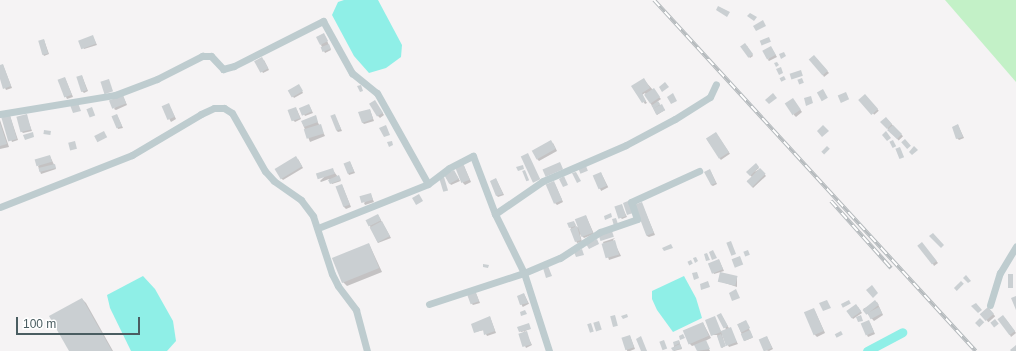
<!DOCTYPE html>
<style>
body{margin:0}
#map{position:relative;width:1016px;height:351px;overflow:hidden;background:#f5f3f4;font-family:Arial,sans-serif}
div>[style]{position:absolute}
[style*='--x']{left:calc(var(--x)*1px);top:calc(var(--y)*1px);width:calc(var(--w)*1px);rotate:calc(var(--a)*1deg)}
.green>*{inset:0;background:#c3f1c7}
.water>*{inset:0;background:#8fefe7}
.shadow>*{inset:0;background:#0003;transform-origin:0 0}
.canal>*{height:9px;margin:-4.5px;padding:0 4.5px;transform-origin:4.5px;border-radius:4.5px;background:#8fefe7}
.building>*{inset:0;background:#cacfd2;transform-origin:0 0}
.minor>*{height:7px;margin:-3.5px;padding:0 3.5px;transform-origin:3.5px;border-radius:3.5px;background:#becccf}
.rail>*{height:4px;margin-top:-2px;transform-origin:0;background:repeating-linear-gradient(90deg,#fff 0 8px,#b5babd 0 16px);box-sizing:border-box;border-block:1px solid #b5babd}
span{translate:-50% -50%;white-space:nowrap;text-align:center;line-height:1.15;-webkit-text-stroke:3.5px #fff;paint-order:stroke}
.scale{position:absolute;left:16px;top:317px;width:124px;height:18px;box-sizing:border-box;border:2px solid #4a5d61;border-top:0;padding-left:5px;font-size:12px;line-height:14px;white-space:nowrap;color:#4a5d61;-webkit-text-stroke:3px #fff;paint-order:stroke}
</style>
<div id="map">
<div class="green">
<i style="clip-path:polygon(945px 0,1016px 0,1016px 82px)"></i>
</div>
<div class="water">
<i style="clip-path:polygon(344px 0,378px 0,402px 45px,401px 57px,386px 68px,369px 73px,354px 56px,332px 15px,338px 2px)"></i>
<i style="clip-path:polygon(143px 276px,155px 289px,173px 321px,176px 341px,167px 351px,131px 351px,110px 308px,107px 295px)"></i>
<i style="clip-path:polygon(684px 276px,696px 298px,702px 318px,673px 332px,657px 310px,652px 299px,652px 291px)"></i>
</div>
<div class="shadow">
<i style="clip-path:polygon(325px 36px,331px 50px,325px 53px,321px 45px)"></i>
<i style="clip-path:polygon(93px 37px,97px 45px,84px 49px,80px 41px)"></i>
<i style="clip-path:polygon(44px 40px,49px 54px,44px 56px,43px 54px)"></i>
<i style="clip-path:polygon(747px 46px,753px 56px,750px 58px,742px 47px)"></i>
<i style="clip-path:polygon(772px 49px,777px 57px,769px 61px,768px 60px)"></i>
<i style="clip-path:polygon(816px 58px,829px 73px,824px 77px,823px 75px)"></i>
<i style="clip-path:polygon(264px 60px,269px 70px,263px 73px,256px 62px)"></i>
<i style="clip-path:polygon(3px 65px,12px 88px,6px 90px,0 77px,0 66px)"></i>
<i style="clip-path:polygon(82px 76px,88px 91px,84px 93px,82px 91px)"></i>
<i style="clip-path:polygon(65px 78px,73px 97px,67px 99px,66px 97px)"></i>
<i style="clip-path:polygon(645px 81px,661px 99px,657px 102px,665px 110px,657px 115px,645px 93px,642px 95px,647px 103px,645px 104px,633px 86px)"></i>
<i style="clip-path:polygon(300px 87px,303px 93px,294px 98px,289px 91px)"></i>
<i style="left:865px;top:95px;width:21px;height:6px;rotate:49deg"></i>
<i style="clip-path:polygon(123px 96px,127px 105px,116px 110px,114px 109px)"></i>
<i style="clip-path:polygon(794px 101px,802px 112px,796px 117px,794px 115px)"></i>
<i style="clip-path:polygon(376px 103px,384px 115px,380px 118px,378px 116px)"></i>
<i style="clip-path:polygon(169px 105px,176px 119px,171px 122px,163px 107px)"></i>
<i style="clip-path:polygon(309px 105px,313px 113px,305px 116px,301px 109px)"></i>
<i style="clip-path:polygon(297px 110px,301px 119px,295px 122px,293px 120px)"></i>
<i style="clip-path:polygon(370px 110px,374px 121px,364px 124px,362px 122px)"></i>
<i style="clip-path:polygon(26px 115px,32px 131px,23px 133px,21px 131px)"></i>
<i style="clip-path:polygon(117px 115px,123px 128px,118px 129px,117px 127px)"></i>
<i style="clip-path:polygon(10px 116px,18px 140px,12px 142px,3px 118px)"></i>
<i style="clip-path:polygon(335px 116px,342px 131px,338px 132px,337px 131px)"></i>
<i style="clip-path:polygon(315px 117px,325px 136px,310px 142px,302px 122px)"></i>
<i style="left:886px;top:118px;width:25px;height:6px;rotate:47deg"></i>
<i style="clip-path:polygon(0 120px,9px 147px,0 149px)"></i>
<i style="clip-path:polygon(958px 125px,964px 138px,959px 140px,957px 138px)"></i>
<i style="left:716px;top:133px;width:25px;height:11px;rotate:56deg"></i>
<i style="clip-path:polygon(553px 143px,557px 151px,539px 161px,537px 159px)"></i>
<i style="clip-path:polygon(50px 156px,56px 169px,41px 174px,38px 166px)"></i>
<i style="clip-path:polygon(298px 159px,303px 168px,283px 180px,281px 178px)"></i>
<i style="clip-path:polygon(350px 162px,355px 173px,349px 175px,348px 173px)"></i>
<i style="clip-path:polygon(756px 164px,759px 168px,754px 172px,760px 169px,766px 176px,753px 188px,747px 181px,752px 177px,747px 172px)"></i>
<i style="clip-path:polygon(464px 166px,471px 182px,465px 185px,463px 183px)"></i>
<i style="clip-path:polygon(332px 169px,341px 181px,332px 184px,329px 179px,321px 182px,320px 181px)"></i>
<i style="clip-path:polygon(454px 171px,460px 181px,451px 185px,445px 176px)"></i>
<i style="clip-path:polygon(711px 172px,717px 184px,713px 186px,711px 185px)"></i>
<i style="left:601px;top:173px;width:16px;height:8px;rotate:63deg"></i>
<i style="clip-path:polygon(496px 179px,504px 195px,498px 197px,497px 196px)"></i>
<i style="clip-path:polygon(555px 184px,563px 202px,557px 205px,555px 203px)"></i>
<i style="clip-path:polygon(342px 185px,351px 207px,346px 209px,344px 207px)"></i>
<i style="clip-path:polygon(371px 195px,374px 202px,365px 205px,364px 203px)"></i>
<i style="clip-path:polygon(642px 204px,655px 235px,649px 237px,647px 236px)"></i>
<i style="clip-path:polygon(621px 205px,627px 217px,622px 219px,620px 217px)"></i>
<i style="clip-path:polygon(378px 215px,391px 238px,378px 243px,369px 224px)"></i>
<i style="clip-path:polygon(586px 216px,594px 234px,584px 238px,580px 234px,582px 242px,577px 243px,569px 224px,575px 223px,576px 228px,578px 227px)"></i>
<i style="clip-path:polygon(615px 238px,613px 240px,621px 256px,609px 260px,603px 242px)"></i>
<i style="clip-path:polygon(369px 244px,382px 272px,347px 286px,343px 282px)"></i>
<i style="clip-path:polygon(923px 245px,938px 263px,934px 266px,933px 264px)"></i>
<i style="clip-path:polygon(719px 260px,724px 271px,714px 274px,713px 272px)"></i>
<i style="clip-path:polygon(737px 277px,737px 287px,719px 281px)"></i>
<i style="clip-path:polygon(475px 291px,480px 303px,473px 305px,472px 304px)"></i>
<i style="left:524px;top:294px;width:11px;height:7px;rotate:63deg"></i>
<i style="clip-path:polygon(82px 299px,86px 303px,113px 351px,70px 351px)"></i>
<i style="clip-path:polygon(877px 302px,883px 315px,874px 321px,863px 309px)"></i>
<i style="clip-path:polygon(858px 307px,862px 313px,853px 319px,847px 311px)"></i>
<i style="left:988px;top:308px;width:11px;height:9px;rotate:49deg"></i>
<i style="clip-path:polygon(815px 311px,825px 333px,817px 337px,815px 335px)"></i>
<i style="clip-path:polygon(722px 316px,738px 344px,729px 347px,722px 334px,725px 346px,722px 348px,717px 335px,712px 335px,714px 317px,721px 332px,726px 330px)"></i>
<i style="clip-path:polygon(490px 317px,496px 333px,487px 336px,484px 330px,475px 332px)"></i>
<i style="clip-path:polygon(1005px 318px,1016px 333px,1011px 337px,1010px 335px)"></i>
<i style="left:746px;top:321px;width:18px;height:9px;rotate:68deg"></i>
<i style="clip-path:polygon(703px 323px,711px 338px,705px 341px,710px 351px,698px 351px,695px 345px,692px 346px,689px 343px)"></i>
<i style="clip-path:polygon(870px 323px,875px 334px,868px 337px,867px 335px)"></i>
<i style="clip-path:polygon(529px 325px,530px 329px,525px 331px,532px 345px,526px 348px,520px 335px,525px 331px,521px 332px,519px 327px)"></i>
<i style="left:630px;top:336px;width:14px;height:8px;rotate:69deg"></i>
<i style="clip-path:polygon(767px 337px,773px 349px,769px 351px,765px 350px)"></i>
<i style="clip-path:polygon(679px 341px,682px 349px,674px 351px,674px 343px)"></i>
</div>
<div class="canal">
<i style="--x:867;--y:351;--w:40;--a:-28"></i>
</div>
<div class="building">
<i style="clip-path:polygon(718px 6px,730px 12px,727px 17px,716px 10px)"></i>
<i style="clip-path:polygon(750px 13px,757px 17px,754px 21px,747px 16px)"></i>
<i style="clip-path:polygon(763px 20px,766px 26px,756px 31px,753px 26px)"></i>
<i style="left:324px;top:33px;width:9px;height:9px;rotate:63deg"></i>
<i style="left:93px;top:35px;width:9px;height:16px;rotate:69deg"></i>
<i style="left:769px;top:37px;width:5px;height:10px;rotate:68deg"></i>
<i style="left:44px;top:39px;width:15px;height:6px;rotate:74deg"></i>
<i style="left:745px;top:43px;width:14px;height:6px;rotate:54deg"></i>
<i style="left:329px;top:44px;width:5px;height:9px;rotate:68deg"></i>
<i style="left:771px;top:46px;width:10px;height:10px;rotate:61deg"></i>
<i style="clip-path:polygon(784px 52px,786px 56px,781px 59px,779px 54px)"></i>
<i style="left:814px;top:55px;width:21px;height:7px;rotate:49deg"></i>
<i style="left:262px;top:57px;width:13px;height:9px;rotate:61deg"></i>
<i style="clip-path:polygon(777px 62px,779px 65px,776px 67px,774px 63px)"></i>
<i style="clip-path:polygon(3px 64px,11px 86px,3px 89px,0 79px,0 65px)"></i>
<i style="clip-path:polygon(781px 67px,783px 73px,779px 75px,776px 69px)"></i>
<i style="left:801px;top:70px;width:6px;height:12px;rotate:72deg"></i>
<i style="left:82px;top:75px;width:16px;height:6px;rotate:72deg"></i>
<i style="left:784px;top:76px;width:4px;height:5px;rotate:63deg"></i>
<i style="left:65px;top:77px;width:19px;height:8px;rotate:69deg"></i>
<i style="clip-path:polygon(644px 78px,650px 88px,642px 93px,646px 101px,642px 103px,631px 86px)"></i>
<i style="left:802px;top:78px;width:5px;height:5px;rotate:68deg"></i>
<i style="left:109px;top:79px;width:13px;height:9px;rotate:72deg"></i>
<i style="clip-path:polygon(665px 82px,669px 87px,662px 92px,659px 87px)"></i>
<i style="left:299px;top:84px;width:8px;height:13px;rotate:60deg"></i>
<i style="clip-path:polygon(361px 85px,363px 91px,360px 92px,357px 86px)"></i>
<i style="left:654px;top:88px;width:11px;height:12px;rotate:56deg"></i>
<i style="left:823px;top:89px;width:10px;height:7px;rotate:61deg"></i>
<i style="left:846px;top:92px;width:8px;height:9px;rotate:67deg"></i>
<i style="clip-path:polygon(673px 93px,677px 101px,671px 104px,667px 97px)"></i>
<i style="clip-path:polygon(773px 93px,777px 98px,769px 104px,765px 100px)"></i>
<i style="left:865px;top:94px;width:20px;height:9px;rotate:49deg"></i>
<i style="left:123px;top:95px;width:9px;height:15px;rotate:69deg"></i>
<i style="clip-path:polygon(811px 96px,813px 103px,806px 106px,804px 98px)"></i>
<i style="left:793px;top:98px;width:14px;height:10px;rotate:56deg"></i>
<i style="left:375px;top:100px;width:15px;height:7px;rotate:58deg"></i>
<i style="left:658px;top:101px;width:4px;height:8px;rotate:56deg"></i>
<i style="clip-path:polygon(78px 103px,81px 111px,73px 113px,70px 105px)"></i>
<i style="left:169px;top:103px;width:15px;height:8px;rotate:67deg"></i>
<i style="left:309px;top:104px;width:8px;height:11px;rotate:67deg"></i>
<i style="left:662px;top:104px;width:7px;height:10px;rotate:63deg"></i>
<i style="left:92px;top:107px;width:9px;height:6px;rotate:69deg"></i>
<i style="left:296px;top:107px;width:12px;height:9px;rotate:70deg"></i>
<i style="clip-path:polygon(370px 109px,373px 119px,362px 123px,358px 112px)"></i>
<i style="left:27px;top:114px;width:16px;height:11px;rotate:75deg"></i>
<i style="left:117px;top:114px;width:13px;height:6px;rotate:67deg"></i>
<i style="left:335px;top:114px;width:16px;height:5px;rotate:68deg"></i>
<i style="left:10px;top:115px;width:25px;height:9px;rotate:74deg"></i>
<i style="clip-path:polygon(316px 115px,318px 122px,304px 127px,301px 121px)"></i>
<i style="clip-path:polygon(886px 117px,892px 124px,887px 129px,880px 122px)"></i>
<i style="clip-path:polygon(0 123px,7px 144px,0 146px)"></i>
<i style="left:321px;top:124px;width:10px;height:18px;rotate:73deg"></i>
<i style="clip-path:polygon(958px 124px,963px 137px,956px 139px,952px 127px)"></i>
<i style="clip-path:polygon(386px 125px,390px 135px,384px 137px,379px 128px)"></i>
<i style="clip-path:polygon(823px 125px,829px 131px,822px 137px,817px 131px)"></i>
<i style="clip-path:polygon(893px 125px,902px 134px,897px 139px,887px 130px)"></i>
<i style="left:44px;top:130px;width:7px;height:4px;rotate:8deg"></i>
<i style="left:104px;top:131px;width:7px;height:11px;rotate:63deg"></i>
<i style="clip-path:polygon(886px 131px,891px 138px,887px 141px,882px 135px)"></i>
<i style="clip-path:polygon(33px 132px,34px 137px,25px 140px,23px 135px)"></i>
<i style="left:716px;top:132px;width:24px;height:12px;rotate:57deg"></i>
<i style="left:905px;top:139px;width:9px;height:5px;rotate:49deg"></i>
<i style="left:551px;top:140px;width:10px;height:22px;rotate:61deg"></i>
<i style="left:893px;top:140px;width:7px;height:4px;rotate:63deg"></i>
<i style="left:75px;top:141px;width:8px;height:7px;rotate:76deg"></i>
<i style="clip-path:polygon(392px 141px,393px 145px,389px 147px,387px 142px)"></i>
<i style="left:827px;top:146px;width:4px;height:8px;rotate:45deg"></i>
<i style="clip-path:polygon(914px 146px,918px 150px,912px 155px,909px 152px)"></i>
<i style="left:900px;top:147px;width:11px;height:5px;rotate:68deg"></i>
<i style="left:528px;top:153px;width:29px;height:8px;rotate:65deg"></i>
<i style="left:50px;top:155px;width:7px;height:16px;rotate:74deg"></i>
<i style="left:296px;top:156px;width:12px;height:25px;rotate:59deg"></i>
<i style="left:350px;top:161px;width:11px;height:7px;rotate:68deg"></i>
<i style="left:560px;top:162px;width:8px;height:19px;rotate:67deg"></i>
<i style="left:463px;top:163px;width:18px;height:9px;rotate:68deg"></i>
<i style="clip-path:polygon(756px 163px,759px 167px,750px 176px,746px 172px)"></i>
<i style="left:55px;top:164px;width:4px;height:17px;rotate:76deg"></i>
<i style="clip-path:polygon(523px 165px,524px 169px,518px 171px,516px 167px)"></i>
<i style="left:586px;top:166px;width:5px;height:8px;rotate:68deg"></i>
<i style="left:333px;top:168px;width:6px;height:18px;rotate:72deg"></i>
<i style="left:760px;top:168px;width:8px;height:19px;rotate:45deg"></i>
<i style="clip-path:polygon(710px 169px,716px 183px,711px 185px,704px 172px)"></i>
<i style="left:454px;top:170px;width:10px;height:11px;rotate:61deg"></i>
<i style="left:525px;top:170px;width:11px;height:3px;rotate:68deg"></i>
<i style="clip-path:polygon(576px 172px,581px 181px,577px 183px,572px 173px)"></i>
<i style="left:601px;top:172px;width:15px;height:9px;rotate:67deg"></i>
<i style="clip-path:polygon(339px 175px,341px 180px,330px 184px,328px 180px)"></i>
<i style="clip-path:polygon(564px 176px,568px 185px,563px 187px,559px 179px)"></i>
<i style="left:444px;top:177px;width:14px;height:5px;rotate:73deg"></i>
<i style="clip-path:polygon(496px 178px,503px 194px,496px 196px,490px 181px)"></i>
<i style="left:554px;top:181px;width:21px;height:9px;rotate:67deg"></i>
<i style="left:342px;top:184px;width:22px;height:7px;rotate:69deg"></i>
<i style="left:371px;top:193px;width:7px;height:12px;rotate:74deg"></i>
<i style="left:419px;top:194px;width:8px;height:8px;rotate:60deg"></i>
<i style="clip-path:polygon(628px 201px,633px 213px,627px 215px,623px 203px)"></i>
<i style="left:642px;top:202px;width:33px;height:8px;rotate:69deg"></i>
<i style="left:622px;top:204px;width:13px;height:8px;rotate:72deg"></i>
<i style="clip-path:polygon(611px 213px,612px 217px,605px 220px,604px 216px)"></i>
<i style="left:378px;top:214px;width:7px;height:14px;rotate:63deg"></i>
<i style="left:586px;top:215px;width:19px;height:12px;rotate:69deg"></i>
<i style="clip-path:polygon(616px 218px,618px 224px,614px 226px,612px 219px)"></i>
<i style="left:382px;top:221px;width:17px;height:14px;rotate:62deg"></i>
<i style="clip-path:polygon(574px 221px,576px 226px,569px 228px,567px 223px)"></i>
<i style="clip-path:polygon(577px 226px,581px 240px,575px 242px,570px 229px)"></i>
<i style="left:612px;top:231px;width:6px;height:14px;rotate:72deg"></i>
<i style="clip-path:polygon(933px 233px,944px 245px,941px 248px,929px 236px)"></i>
<i style="clip-path:polygon(597px 239px,599px 244px,589px 249px,586px 244px)"></i>
<i style="left:615px;top:240px;width:15px;height:14px;rotate:74deg"></i>
<i style="left:731px;top:241px;width:14px;height:5px;rotate:69deg"></i>
<i style="left:922px;top:242px;width:24px;height:6px;rotate:52deg"></i>
<i style="left:369px;top:243px;width:27px;height:40px;rotate:68deg"></i>
<i style="clip-path:polygon(671px 244px,673px 248px,664px 251px,662px 248px)"></i>
<i style="clip-path:polygon(582px 249px,584px 255px,576px 257px,574px 252px)"></i>
<i style="clip-path:polygon(713px 250px,717px 258px,712px 260px,709px 252px)"></i>
<i style="left:748px;top:250px;width:5px;height:5px;rotate:68deg"></i>
<i style="clip-path:polygon(707px 253px,710px 260px,706px 261px,704px 254px)"></i>
<i style="left:740px;top:256px;width:9px;height:9px;rotate:69deg"></i>
<i style="clip-path:polygon(696px 257px,698px 261px,695px 263px,693px 258px)"></i>
<i style="left:719px;top:259px;width:11px;height:12px;rotate:68deg"></i>
<i style="left:691px;top:260px;width:4px;height:4px;rotate:63deg"></i>
<i style="clip-path:polygon(483px 264px,489px 265px,488px 268px,483px 267px)"></i>
<i style="clip-path:polygon(548px 266px,552px 276px,546px 278px,543px 268px)"></i>
<i style="clip-path:polygon(697px 272px,699px 278px,694px 280px,692px 273px)"></i>
<i style="left:720px;top:272px;width:18px;height:10px;rotate:13deg"></i>
<i style="left:1008px;top:274px;width:5px;height:14px"></i>
<i style="clip-path:polygon(966px 275px,971px 281px,968px 283px,963px 278px)"></i>
<i style="clip-path:polygon(708px 281px,710px 287px,701px 290px,700px 284px)"></i>
<i style="left:961px;top:281px;width:4px;height:10px;rotate:45deg"></i>
<i style="clip-path:polygon(872px 285px,878px 293px,873px 298px,866px 290px)"></i>
<i style="clip-path:polygon(736px 289px,740px 298px,732px 301px,729px 293px)"></i>
<i style="left:475px;top:290px;width:12px;height:9px;rotate:70deg"></i>
<i style="clip-path:polygon(524px 293px,528px 303px,520px 305px,517px 296px)"></i>
<i style="clip-path:polygon(1016px 296px,1016px 310px,1011px 298px)"></i>
<i style="clip-path:polygon(82px 298px,112px 351px,69px 351px,49px 316px)"></i>
<i style="clip-path:polygon(827px 300px,831px 308px,823px 311px,819px 303px)"></i>
<i style="left:849px;top:300px;width:4px;height:9px;rotate:63deg"></i>
<i style="left:875px;top:300px;width:6px;height:16px;rotate:51deg"></i>
<i style="clip-path:polygon(976px 303px,982px 310px,978px 313px,971px 306px)"></i>
<i style="left:856px;top:304px;width:9px;height:12px;rotate:54deg"></i>
<i style="left:879px;top:307px;width:7px;height:13px;rotate:63deg"></i>
<i style="left:988px;top:307px;width:9px;height:11px;rotate:49deg"></i>
<i style="left:814px;top:308px;width:25px;height:11px;rotate:67deg"></i>
<i style="clip-path:polygon(525px 310px,527px 314px,521px 316px,520px 312px)"></i>
<i style="left:721px;top:313px;width:15px;height:5px;rotate:62deg"></i>
<i style="clip-path:polygon(627px 314px,628px 317px,623px 319px,621px 316px)"></i>
<i style="left:615px;top:315px;width:11px;height:5px;rotate:75deg"></i>
<i style="clip-path:polygon(861px 315px,863px 321px,858px 322px,856px 317px)"></i>
<i style="left:1003px;top:315px;width:20px;height:7px;rotate:53deg"></i>
<i style="clip-path:polygon(490px 316px,495px 331px,484px 335px,483px 330px,474px 333px,471px 324px)"></i>
<i style="clip-path:polygon(715px 316px,721px 331px,731px 327px,737px 342px,726px 346px,721px 332px,711px 336px,705px 320px)"></i>
<i style="left:980px;top:318px;width:6px;height:7px;rotate:45deg"></i>
<i style="left:995px;top:319px;width:6px;height:6px;rotate:51deg"></i>
<i style="left:746px;top:320px;width:9px;height:10px;rotate:63deg"></i>
<i style="left:869px;top:320px;width:13px;height:9px;rotate:67deg"></i>
<i style="left:599px;top:321px;width:9px;height:6px;rotate:72deg"></i>
<i style="left:703px;top:322px;width:15px;height:22px;rotate:67deg"></i>
<i style="clip-path:polygon(529px 323px,531px 329px,519px 332px,517px 327px)"></i>
<i style="left:591px;top:323px;width:9px;height:4px;rotate:72deg"></i>
<i style="left:750px;top:330px;width:8px;height:10px;rotate:67deg"></i>
<i style="left:527px;top:331px;width:14px;height:9px;rotate:73deg"></i>
<i style="left:841px;top:331px;width:4px;height:7px;rotate:63deg"></i>
<i style="clip-path:polygon(683px 334px,685px 338px,680px 340px,679px 336px)"></i>
<i style="clip-path:polygon(721px 334px,726px 346px,721px 348px,717px 336px)"></i>
<i style="left:630px;top:335px;width:13px;height:9px;rotate:72deg"></i>
<i style="clip-path:polygon(641px 336px,647px 351px,641px 351px,636px 339px)"></i>
<i style="left:767px;top:336px;width:13px;height:9px;rotate:67deg"></i>
<i style="left:664px;top:340px;width:9px;height:5px;rotate:69deg"></i>
<i style="clip-path:polygon(679px 340px,680px 343px,674px 346px,673px 342px)"></i>
<i style="clip-path:polygon(706px 340px,710px 349px,697px 351px,694px 345px)"></i>
<i style="clip-path:polygon(680px 344px,682px 348px,673px 351px,671px 348px)"></i>
<i style="clip-path:polygon(1016px 345px,1016px 351px,1011px 351px,1010px 350px)"></i>
</div>
<div class="minor">
<i style="--x:0;--y:114;--w:117;--a:-9.4"></i>
<i style="--x:115;--y:95;--w:45;--a:-20.9"></i>
<i style="--x:157;--y:79;--w:51;--a:-27.1"></i>
<i style="--x:202;--y:56;--w:9;--a:0"></i>
<i style="--x:211;--y:56;--w:18;--a:47"></i>
<i style="--x:223;--y:69;--w:11;--a:-15"></i>
<i style="--x:234;--y:66;--w:100;--a:-26.8"></i>
<i style="--x:323;--y:21;--w:60;--a:60.9"></i>
<i style="--x:352;--y:73;--w:32;--a:39"></i>
<i style="--x:377;--y:93;--w:104;--a:60.7"></i>
<i style="--x:428;--y:184;--w:26;--a:-37"></i>
<i style="--x:449;--y:168;--w:27;--a:-27"></i>
<i style="--x:473;--y:156;--w:62;--a:69.2"></i>
<i style="--x:495;--y:214;--w:58;--a:-34.5"></i>
<i style="--x:543;--y:181;--w:90;--a:-23.4"></i>
<i style="--x:626;--y:145;--w:55;--a:-28"></i>
<i style="--x:675;--y:119;--w:41;--a:-32.2"></i>
<i style="--x:710;--y:97;--w:14;--a:-65"></i>
<i style="--x:0;--y:207;--w:142;--a:-21.5"></i>
<i style="--x:132;--y:155;--w:80;--a:-30.7"></i>
<i style="--x:201;--y:114;--w:14;--a:-25"></i>
<i style="--x:214;--y:108;--w:10;--a:0"></i>
<i style="--x:224;--y:108;--w:9;--a:32"></i>
<i style="--x:232;--y:113;--w:67;--a:60.4"></i>
<i style="--x:265;--y:171;--w:13;--a:48"></i>
<i style="--x:274;--y:181;--w:33;--a:35"></i>
<i style="--x:301;--y:200;--w:20;--a:53"></i>
<i style="--x:313;--y:216;--w:61;--a:71.9"></i>
<i style="--x:332;--y:274;--w:13;--a:63"></i>
<i style="--x:338;--y:286;--w:30;--a:53"></i>
<i style="--x:356;--y:310;--w:42;--a:75"></i>
<i style="--x:495;--y:214;--w:66;--a:63.8"></i>
<i style="--x:524;--y:273;--w:39;--a:-23"></i>
<i style="--x:560;--y:258;--w:48;--a:-33"></i>
<i style="--x:600;--y:232;--w:39;--a:-19"></i>
<i style="--x:637;--y:219;--w:18;--a:-109"></i>
<i style="--x:631;--y:202;--w:75;--a:-24.5"></i>
<i style="--x:318;--y:228;--w:118;--a:-21.8"></i>
<i style="--x:429;--y:304;--w:100;--a:-18.1"></i>
<i style="--x:524;--y:273;--w:82;--a:72.2"></i>
<i style="--x:990;--y:305;--w:34;--a:-73"></i>
<i style="--x:1000;--y:273;--w:31;--a:-59"></i>
</div>
<div class="rail">
<i style="--x:654;--y:0;--w:476;--a:47.5"></i>
<i style="--x:831;--y:201;--w:90;--a:48.2"></i>
</div>
<div class="scale">100 m</div>
</div>
